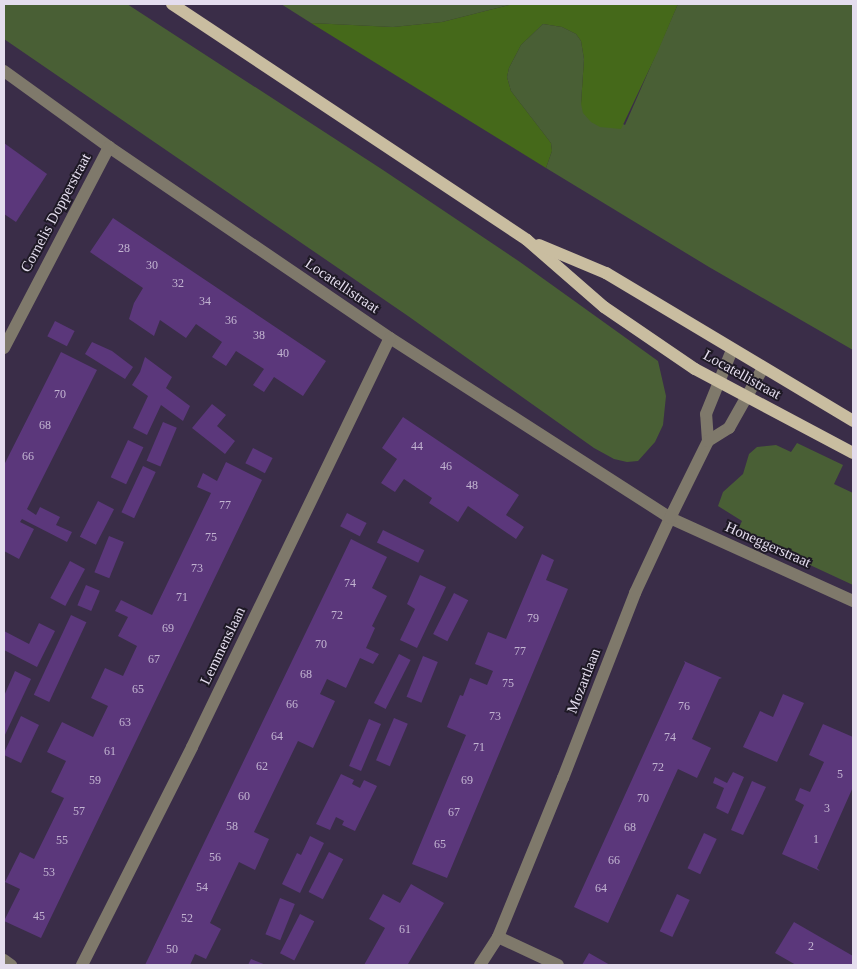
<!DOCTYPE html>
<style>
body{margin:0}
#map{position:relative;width:857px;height:969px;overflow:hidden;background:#3a2d48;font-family:"Times New Roman",serif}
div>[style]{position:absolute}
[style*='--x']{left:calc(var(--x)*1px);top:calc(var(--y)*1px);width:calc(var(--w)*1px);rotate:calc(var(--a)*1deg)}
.green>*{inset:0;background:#495f35}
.forest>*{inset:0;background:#45691a}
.building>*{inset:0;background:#5b377b;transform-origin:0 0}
.minor>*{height:12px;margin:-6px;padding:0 6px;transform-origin:6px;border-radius:6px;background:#7f796b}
.major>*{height:12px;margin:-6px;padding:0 6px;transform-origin:6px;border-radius:6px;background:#c9bda0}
span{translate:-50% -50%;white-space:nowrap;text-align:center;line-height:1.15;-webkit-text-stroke:4px #1e1925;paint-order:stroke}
.number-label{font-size:12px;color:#c2b4d1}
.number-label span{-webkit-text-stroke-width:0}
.street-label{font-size:15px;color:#e4ddee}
.frame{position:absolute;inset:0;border:5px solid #e4ddee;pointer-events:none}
</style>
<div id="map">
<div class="green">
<i style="clip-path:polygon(4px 4px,127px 4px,383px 170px,520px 262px,658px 361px,666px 396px,663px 425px,655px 442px,638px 461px,627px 462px,614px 459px,594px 448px,408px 316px,4px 39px)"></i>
<i style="clip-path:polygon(281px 4px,513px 4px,442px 22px,393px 27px,311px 23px)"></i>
<i style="clip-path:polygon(678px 4px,853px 4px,853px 350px,709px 267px,546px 168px,552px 151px,551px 143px,511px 91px,507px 77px,509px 68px,521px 45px,543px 24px,562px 27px,576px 34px,581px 41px,584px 59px,581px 104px,625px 125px)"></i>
<i style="clip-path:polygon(797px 443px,843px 465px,834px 484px,853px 493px,853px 585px,737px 531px,742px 521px,718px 506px,723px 492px,743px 474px,749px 454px,757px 447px,776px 445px,791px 452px)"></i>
</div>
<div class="forest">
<i style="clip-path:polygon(513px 4px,678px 4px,658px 51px,621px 129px,600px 127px,591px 122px,583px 113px,581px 104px,584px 59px,581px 41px,576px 34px,562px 27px,543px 24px,521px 45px,509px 68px,507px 77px,511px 91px,551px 143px,552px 151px,546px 168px,311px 23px,393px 27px,442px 22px)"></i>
</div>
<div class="building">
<i style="clip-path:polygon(4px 143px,47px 174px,16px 222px,4px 214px)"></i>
<i style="clip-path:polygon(113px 218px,326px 361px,303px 396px,274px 377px,264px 392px,253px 385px,264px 369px,236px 351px,226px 366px,212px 357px,222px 342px,196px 324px,186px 338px,160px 320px,154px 336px,129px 319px,134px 303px,143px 288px,90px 252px)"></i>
<i style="left:55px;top:321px;width:22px;height:17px;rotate:27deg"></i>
<i style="clip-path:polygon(92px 342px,112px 351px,133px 367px,125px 379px,85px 354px)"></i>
<i style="clip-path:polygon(61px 352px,97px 370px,27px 509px,36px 515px,40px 507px,60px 517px,56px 525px,72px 532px,67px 542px,22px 519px,20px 522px,34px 529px,19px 559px,4px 551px,4px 465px)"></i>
<i style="clip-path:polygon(145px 357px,172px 377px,166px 388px,190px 406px,183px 421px,161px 405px,147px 435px,133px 428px,148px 396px,132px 385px,140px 372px)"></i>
<i style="clip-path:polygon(212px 404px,226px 415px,217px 426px,235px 441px,225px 454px,192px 428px)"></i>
<i style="clip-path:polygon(403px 417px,519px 495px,506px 515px,524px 527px,516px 539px,468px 506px,458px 522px,429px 503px,432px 498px,404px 479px,395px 492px,381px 483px,397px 459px,382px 448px)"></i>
<i style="left:163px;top:422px;width:15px;height:42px;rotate:23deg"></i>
<i style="left:128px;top:440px;width:17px;height:41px;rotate:25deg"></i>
<i style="left:253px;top:448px;width:22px;height:17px;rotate:27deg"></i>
<i style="clip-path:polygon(226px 462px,262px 480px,41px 938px,4px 921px,20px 889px,5px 882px,20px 852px,34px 859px,64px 798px,51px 792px,66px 761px,47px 752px,62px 722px,93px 737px,108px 706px,91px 698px,105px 668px,123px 676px,137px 646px,118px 636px,128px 617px,115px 611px,121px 600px,152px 615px,211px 493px,197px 487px,203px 473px,217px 481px)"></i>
<i style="left:143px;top:466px;width:14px;height:51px;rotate:25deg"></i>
<i style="left:98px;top:501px;width:18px;height:40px;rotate:27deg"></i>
<i style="left:347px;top:513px;width:22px;height:15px;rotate:27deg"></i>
<i style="left:383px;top:530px;width:46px;height:14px;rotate:26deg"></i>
<i style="left:109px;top:536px;width:16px;height:39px;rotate:22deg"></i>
<i style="clip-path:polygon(351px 539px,387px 557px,372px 588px,387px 596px,372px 626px,375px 628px,366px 648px,379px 654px,373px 664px,360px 658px,346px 688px,327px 679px,320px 694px,335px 701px,313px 748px,298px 741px,254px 832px,269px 839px,255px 870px,239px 862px,210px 923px,221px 929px,206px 959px,195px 954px,190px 965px,145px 965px)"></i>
<i style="clip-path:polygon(542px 554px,554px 560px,546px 580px,568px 589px,447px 878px,412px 864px,466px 735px,447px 727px,460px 695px,463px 696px,470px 678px,487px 685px,493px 671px,475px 664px,488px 632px,506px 639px)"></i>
<i style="left:70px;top:561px;width:17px;height:42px;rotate:28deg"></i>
<i style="clip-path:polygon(420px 575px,446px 587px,417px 648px,400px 640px,415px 609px,407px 604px)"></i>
<i style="left:86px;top:585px;width:15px;height:22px;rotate:23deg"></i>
<i style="left:454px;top:593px;width:16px;height:46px;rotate:27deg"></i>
<i style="left:71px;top:615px;width:17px;height:88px;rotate:25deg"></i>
<i style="clip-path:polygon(39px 623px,55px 631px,37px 667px,4px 650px,4px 631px,29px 644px)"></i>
<i style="left:399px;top:654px;width:13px;height:55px;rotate:27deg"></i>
<i style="left:423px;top:656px;width:16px;height:44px;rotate:22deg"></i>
<i style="clip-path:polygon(684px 661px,722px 678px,719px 679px,692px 739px,711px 748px,697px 778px,678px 769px,608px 923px,574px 907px,685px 663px)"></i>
<i style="clip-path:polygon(15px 671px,31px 679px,4px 737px,4px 696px)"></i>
<i style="clip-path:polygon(783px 694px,804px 703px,777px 762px,743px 747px,760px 711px,773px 717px)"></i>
<i style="clip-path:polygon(21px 716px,39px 725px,21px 763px,4px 755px,4px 753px)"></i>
<i style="left:394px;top:718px;width:15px;height:46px;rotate:23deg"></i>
<i style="left:369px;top:719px;width:13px;height:51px;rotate:23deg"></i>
<i style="clip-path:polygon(823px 724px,853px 737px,853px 787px,817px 868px,820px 871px,782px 854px,804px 805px,795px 800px,800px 788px,810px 792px,824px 762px,809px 755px)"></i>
<i style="clip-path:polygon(733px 772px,744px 777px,728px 814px,716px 808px,724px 788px,713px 783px,715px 777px,727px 783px)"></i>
<i style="clip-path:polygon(341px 774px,354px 780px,352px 784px,360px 788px,364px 780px,377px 786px,355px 831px,342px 825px,344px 821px,336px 817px,330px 830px,316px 824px)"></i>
<i style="clip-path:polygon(752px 781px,766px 787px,743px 835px,731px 830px)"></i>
<i style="left:704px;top:833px;width:14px;height:39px;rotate:25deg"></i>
<i style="clip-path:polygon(310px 836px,324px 843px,300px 893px,282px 884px,297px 853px,301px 855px)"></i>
<i style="left:329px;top:852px;width:16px;height:45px;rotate:27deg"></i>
<i style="clip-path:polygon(411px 884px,444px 903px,408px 964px,364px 965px,385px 928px,369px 919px,383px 894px,400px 903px)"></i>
<i style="left:677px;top:894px;width:14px;height:41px;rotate:25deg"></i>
<i style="left:280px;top:898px;width:16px;height:39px;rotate:22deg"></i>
<i style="left:300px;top:914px;width:16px;height:44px;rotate:27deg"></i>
<i style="clip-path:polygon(794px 922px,853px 956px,853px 965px,796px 965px,775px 953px)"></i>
<i style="clip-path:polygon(589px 953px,610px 965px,582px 965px)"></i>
<i style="clip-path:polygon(251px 959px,266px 965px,248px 965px)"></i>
</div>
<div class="minor">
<i style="--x:4;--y:71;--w:130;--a:35.9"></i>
<i style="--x:109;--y:147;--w:340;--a:34.2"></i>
<i style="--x:390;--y:338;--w:333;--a:32.7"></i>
<i style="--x:670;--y:518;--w:201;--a:24.4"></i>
<i style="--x:4;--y:348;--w:227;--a:-62.4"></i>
<i style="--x:708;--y:441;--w:27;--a:-94"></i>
<i style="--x:706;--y:414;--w:69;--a:-67.9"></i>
<i style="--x:498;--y:937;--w:66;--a:25"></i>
<i style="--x:4;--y:960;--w:9;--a:36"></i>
<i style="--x:82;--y:965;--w:244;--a:-63.2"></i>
<i style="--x:192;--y:747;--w:454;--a:-64.2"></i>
<i style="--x:480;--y:965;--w:33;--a:-57"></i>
<i style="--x:498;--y:937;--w:172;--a:-67.8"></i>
<i style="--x:563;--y:778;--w:199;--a:-68.7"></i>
<i style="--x:635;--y:593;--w:83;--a:-65"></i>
<i style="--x:670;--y:518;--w:86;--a:-63.7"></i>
<i style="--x:708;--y:441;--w:25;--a:-32"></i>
<i style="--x:729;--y:428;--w:69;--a:-60.5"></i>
</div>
<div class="major">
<i style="--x:172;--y:4;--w:426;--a:33.6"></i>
<i style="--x:527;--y:240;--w:102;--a:41"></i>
<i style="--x:604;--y:307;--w:110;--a:34.3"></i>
<i style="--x:695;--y:369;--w:179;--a:28"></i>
<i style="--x:539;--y:245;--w:73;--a:22.7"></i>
<i style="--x:606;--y:273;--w:288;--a:30.9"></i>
</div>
<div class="number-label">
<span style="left:124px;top:249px">28</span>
<span style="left:152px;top:266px">30</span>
<span style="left:178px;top:284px">32</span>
<span style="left:205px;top:302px">34</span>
<span style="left:231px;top:321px">36</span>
<span style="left:259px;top:336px">38</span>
<span style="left:283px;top:354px">40</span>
<span style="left:60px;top:395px">70</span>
<span style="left:45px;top:426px">68</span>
<span style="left:417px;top:447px">44</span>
<span style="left:28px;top:457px">66</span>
<span style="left:446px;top:467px">46</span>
<span style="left:472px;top:486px">48</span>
<span style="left:225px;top:506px">77</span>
<span style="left:211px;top:538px">75</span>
<span style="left:197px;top:569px">73</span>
<span style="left:350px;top:584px">74</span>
<span style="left:182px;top:598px">71</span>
<span style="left:337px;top:616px">72</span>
<span style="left:533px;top:619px">79</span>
<span style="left:168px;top:629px">69</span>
<span style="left:321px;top:645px">70</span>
<span style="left:520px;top:652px">77</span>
<span style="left:154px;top:660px">67</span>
<span style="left:306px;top:675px">68</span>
<span style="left:508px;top:684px">75</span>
<span style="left:138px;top:690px">65</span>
<span style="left:292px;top:705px">66</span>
<span style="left:684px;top:707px">76</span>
<span style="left:495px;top:717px">73</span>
<span style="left:125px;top:723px">63</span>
<span style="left:277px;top:737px">64</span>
<span style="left:670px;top:738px">74</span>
<span style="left:479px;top:748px">71</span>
<span style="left:110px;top:752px">61</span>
<span style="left:262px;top:767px">62</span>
<span style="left:658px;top:768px">72</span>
<span style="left:840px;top:775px">5</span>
<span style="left:95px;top:781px">59</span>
<span style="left:467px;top:781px">69</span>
<span style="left:244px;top:797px">60</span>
<span style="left:643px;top:799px">70</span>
<span style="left:827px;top:809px">3</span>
<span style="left:79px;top:812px">57</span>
<span style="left:454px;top:813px">67</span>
<span style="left:232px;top:827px">58</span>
<span style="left:630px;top:828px">68</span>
<span style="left:816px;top:840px">1</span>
<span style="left:62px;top:841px">55</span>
<span style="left:440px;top:845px">65</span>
<span style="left:215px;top:858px">56</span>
<span style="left:614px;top:861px">66</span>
<span style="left:49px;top:873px">53</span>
<span style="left:202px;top:888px">54</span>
<span style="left:601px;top:889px">64</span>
<span style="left:39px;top:917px">45</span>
<span style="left:187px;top:919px">52</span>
<span style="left:405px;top:930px">61</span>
<span style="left:811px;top:947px">2</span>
<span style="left:172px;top:950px">50</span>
</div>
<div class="street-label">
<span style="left:56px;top:213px;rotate:-62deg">Cornelis Dopperstraat</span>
<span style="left:342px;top:286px;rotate:34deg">Locatellistraat</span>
<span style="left:742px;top:375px;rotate:29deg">Locatellistraat</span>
<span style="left:768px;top:545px;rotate:24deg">Honeggerstraat</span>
<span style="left:223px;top:646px;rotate:-64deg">Lemmenslaan</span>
<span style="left:584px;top:681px;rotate:-69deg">Mozartlaan</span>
</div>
<div class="frame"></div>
</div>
